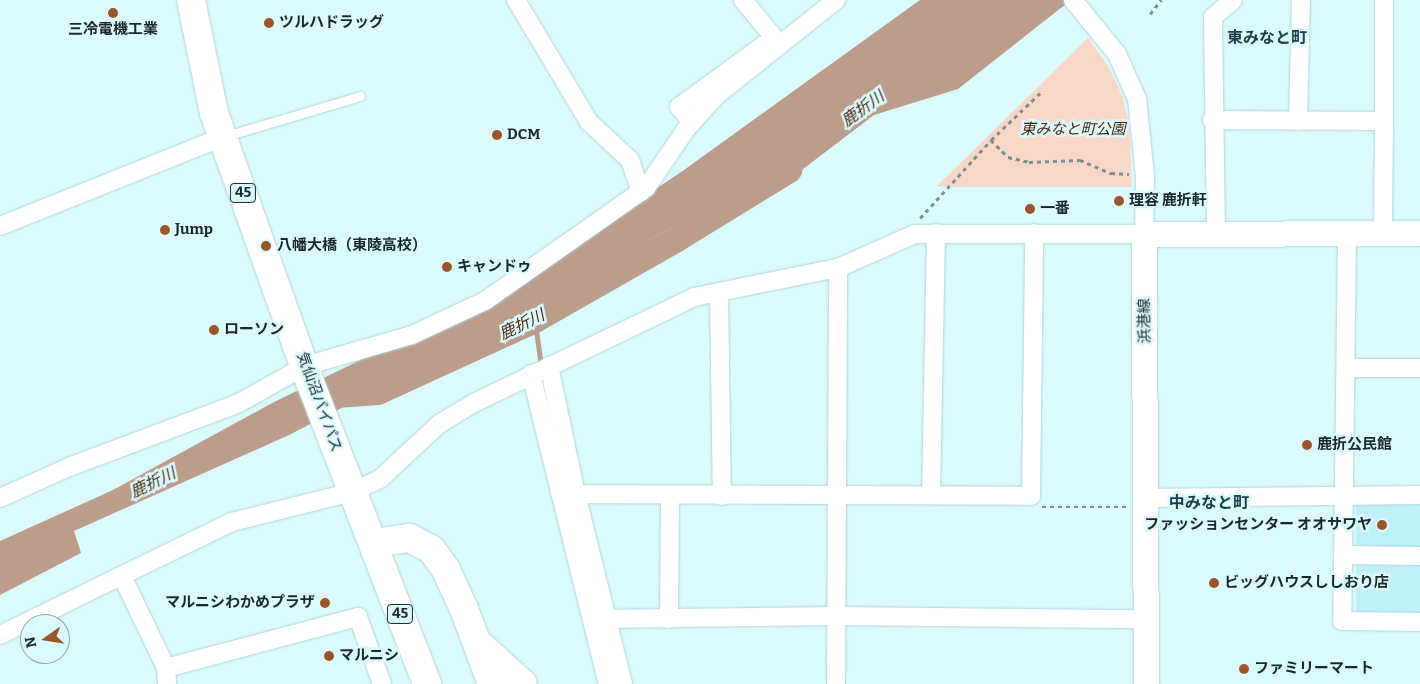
<!DOCTYPE html>
<meta charset="utf-8">
<style>
body{margin:0}
#map{position:relative;width:1420px;height:684px;overflow:hidden;background:#dbfafe;font-family:Bitter,"Noto Sans JP",serif}
div>[style]{position:absolute}
[style*='--x']{left:calc(var(--x)*1px);top:calc(var(--y)*1px);width:calc(var(--w)*1px);rotate:calc(var(--a)*1deg)}
.built>*{inset:0;background:#c0f0f7;transform-origin:0 0}
.green>*{inset:0;background:#f9d7c6}
.water>*{inset:0;background:#bc9c8b}
.stream>*{height:4.5px;margin:-2.25px;padding:0 2.25px;transform-origin:2.25px;border-radius:2.25px;background:#bc9c8b}
.river>*{height:26px;margin:-13px;padding:0 13px;transform-origin:13px;border-radius:13px;background:#bc9c8b}
.path>*{height:2.5px;margin-top:-1.25px;transform-origin:0;background:repeating-linear-gradient(90deg,#7a9093 0 4px,transparent 0 8px)}
.roads{filter:drop-shadow(0 0 1px #aed4d9) drop-shadow(0 0 1px #aed4d9)}
.lane>*{height:9px;margin:-4.5px;padding:0 4.5px;transform-origin:4.5px;border-radius:4.5px;background:#fff}
.street>*{height:18px;margin:-9px;padding:0 9px;transform-origin:9px;border-radius:9px;background:#fff}
.secondary>*{height:25px;margin:-12.5px;padding:0 12.5px;transform-origin:12.5px;border-radius:12.5px;background:#fff}
.highway>*{height:28px;margin:-14px;padding:0 14px;transform-origin:14px;border-radius:14px;background:#fff}
.dots>*{width:14px;height:14px;translate:-50% -50%;box-sizing:border-box;border:2px solid #dbfafe;border-radius:50%}
span{translate:-50% -50%;white-space:nowrap;text-align:center;line-height:1.15;-webkit-text-stroke:5px #dbfafe;paint-order:stroke}
.shield-label span{padding:1px 4px;background:#dbfafe;border:1px solid;border-radius:4px;-webkit-text-stroke-width:0}
.shield-label{font-size:14px;color:#1a282a;font-weight:700}
.poi-label{font-size:15px;color:#1a282a;font-weight:700}
.left{translate:0 -50%;text-align:left}
.right{translate:-100% -50%;text-align:right}
.park-label{font-size:15px;color:#4a1f03;font-style:italic}
.street-label{font-size:15px;color:#1a282a}
.neighbourhood-label{font-size:16px;color:#1f4146;font-weight:700}
.water-label{font-size:16px;color:#51260a;font-style:italic}
.north{position:absolute;left:20px;top:614px;width:50px;height:50px;box-sizing:border-box;background:#dbfafe;border:1px solid #8ea6a9;border-radius:50%;rotate:257deg;font-size:14px;font-weight:700;line-height:20px;text-align:center;color:#1a282a}
.north::after{content:'';display:block;margin:auto;width:18px;height:22px;background:#9b552c;clip-path:polygon(50% 0,100% 100%,50% 72%,0 100%)}
</style>
<div id="map">
<div class="built">
<i style="left:1356px;top:504px;width:64px;height:113px"></i>
</div>
<div class="green">
<i style="clip-path:polygon(1088px 38px,1108px 66px,1121px 93px,1129px 123px,1132px 187px,936px 187px)"></i>
</div>
<div class="water">
<i style="clip-path:polygon(920px 0,1071px 0,958px 89px,874px 115px,786px 182px,712px 204px,484px 335px,289px 435px,74px 531px,81px 553px,0 595px,0 541px,113px 490px,274px 402px,507px 289px,684px 170px)"></i>
</div>
<div class="stream">
<i style="--x:535;--y:320;--w:42;--a:81.9"></i>
</div>
<div class="river">
<i style="--x:335;--y:395;--w:43;--a:-4"></i>
<i style="--x:378;--y:392;--w:173;--a:-24.6"></i>
<i style="--x:535;--y:320;--w:163;--a:-29.7"></i>
<i style="--x:677;--y:239;--w:132;--a:-31.6"></i>
</div>
<div class="path">
<i style="--x:1150;--y:14;--w:18;--a:-52"></i>
<i style="--x:991;--y:140;--w:68;--a:-43.8"></i>
<i style="--x:920;--y:218;--w:105;--a:-47.7"></i>
<i style="--x:991;--y:140;--w:24;--a:45"></i>
<i style="--x:1008;--y:157;--w:22;--a:13"></i>
<i style="--x:1029;--y:162;--w:51;--a:-2.2"></i>
<i style="--x:1080;--y:160;--w:34;--a:23"></i>
<i style="--x:1111;--y:173;--w:18;--a:3"></i>
<i style="--x:1042;--y:507;--w:84;--a:0"></i>
</div>
<div class="roads">
<div class="lane">
<i style="--x:226;--y:136;--w:140;--a:-16.6"></i>
</div>
<div class="street">
<i style="--x:516;--y:0;--w:142;--a:59.1"></i>
<i style="--x:589;--y:122;--w:56;--a:42.8"></i>
<i style="--x:630;--y:160;--w:34;--a:71"></i>
<i style="--x:743;--y:0;--w:58;--a:50.6"></i>
<i style="--x:1212;--y:120;--w:172;--a:0.3"></i>
<i style="--x:1384;--y:121;--w:121;--a:-90"></i>
<i style="--x:1298;--y:121;--w:121;--a:-88.6"></i>
<i style="--x:692;--y:122;--w:20;--a:-131"></i>
<i style="--x:679;--y:107;--w:105;--a:-36.1"></i>
<i style="--x:0;--y:226;--w:240;--a:-21.8"></i>
<i style="--x:1383;--y:233;--w:112;--a:-89.5"></i>
<i style="--x:1216;--y:234;--w:217;--a:-90.8"></i>
<i style="--x:1213;--y:17;--w:26;--a:-40"></i>
<i style="--x:1347;--y:234;--w:387;--a:90.7"></i>
<i style="--x:1342;--y:621;--w:78;--a:0.7"></i>
<i style="--x:719;--y:292;--w:204;--a:89.2"></i>
<i style="--x:549;--y:366;--w:131;--a:78.1"></i>
<i style="--x:576;--y:494;--w:196;--a:76.1"></i>
<i style="--x:1347;--y:368;--w:73;--a:0"></i>
<i style="--x:531;--y:374;--w:319;--a:76.1"></i>
<i style="--x:560;--y:494;--w:471;--a:0.2"></i>
<i style="--x:1031;--y:496;--w:263;--a:-89.3"></i>
<i style="--x:931;--y:495;--w:262;--a:-88.9"></i>
<i style="--x:0;--y:498;--w:76;--a:-24.2"></i>
<i style="--x:69;--y:467;--w:182;--a:-20.6"></i>
<i style="--x:239;--y:403;--w:76;--a:-29.3"></i>
<i style="--x:305;--y:366;--w:111;--a:-16.2"></i>
<i style="--x:412;--y:335;--w:81;--a:-25"></i>
<i style="--x:485;--y:301;--w:197;--a:-35.1"></i>
<i style="--x:646;--y:188;--w:73;--a:-55.7"></i>
<i style="--x:687;--y:128;--w:46;--a:-47.6"></i>
<i style="--x:718;--y:94;--w:151;--a:-38.5"></i>
<i style="--x:1145;--y:498;--w:275;--a:-0.6"></i>
<i style="--x:1344;--y:555;--w:76;--a:0.8"></i>
<i style="--x:122;--y:576;--w:102;--a:64.4"></i>
<i style="--x:166;--y:668;--w:16;--a:86"></i>
<i style="--x:593;--y:619;--w:245;--a:-0.7"></i>
<i style="--x:838;--y:616;--w:308;--a:0.6"></i>
<i style="--x:669;--y:619;--w:124;--a:-89.5"></i>
<i style="--x:0;--y:635;--w:258;--a:-26"></i>
<i style="--x:232;--y:522;--w:124;--a:-14"></i>
<i style="--x:352;--y:492;--w:31;--a:-25"></i>
<i style="--x:380;--y:479;--w:81;--a:-43"></i>
<i style="--x:439;--y:424;--w:41;--a:-31"></i>
<i style="--x:474;--y:403;--w:244;--a:-25.7"></i>
<i style="--x:694;--y:297;--w:147;--a:-11.4"></i>
<i style="--x:838;--y:268;--w:84;--a:-23.8"></i>
<i style="--x:915;--y:234;--w:229;--a:0"></i>
<i style="--x:1144;--y:234;--w:58;--a:-89"></i>
<i style="--x:1145;--y:176;--w:77;--a:-95.9"></i>
<i style="--x:1137;--y:99;--w:49;--a:-114"></i>
<i style="--x:1117;--y:54;--w:70;--a:-129.2"></i>
<i style="--x:166;--y:668;--w:199;--a:-14.9"></i>
<i style="--x:358;--y:617;--w:71;--a:70.3"></i>
<i style="--x:836;--y:684;--w:416;--a:-89.7"></i>
</div>
<div class="secondary">
<i style="--x:1146;--y:684;--w:450;--a:-90.3"></i>
<i style="--x:1144;--y:234;--w:276;--a:-0.2"></i>
</div>
<div class="highway">
<i style="--x:191;--y:0;--w:115;--a:78.5"></i>
<i style="--x:214;--y:113;--w:286;--a:70.4"></i>
<i style="--x:310;--y:382;--w:324;--a:68.8"></i>
<i style="--x:373;--y:543;--w:37;--a:-8"></i>
<i style="--x:410;--y:538;--w:24;--a:28"></i>
<i style="--x:431;--y:549;--w:26;--a:54"></i>
<i style="--x:446;--y:570;--w:43;--a:65.2"></i>
<i style="--x:464;--y:609;--w:80;--a:69.5"></i>
<i style="--x:479;--y:644;--w:59;--a:42.3"></i>
</div>
</div>
<div class="dots">
<i style="left:113px;top:13px;background:#9b552c"></i>
<i style="left:269px;top:23px;background:#9b552c"></i>
<i style="left:497px;top:135px;background:#9b552c"></i>
<i style="left:1119px;top:201px;background:#9b552c"></i>
<i style="left:1030px;top:209px;background:#9b552c"></i>
<i style="left:165px;top:230px;background:#9b552c"></i>
<i style="left:266px;top:246px;background:#9b552c"></i>
<i style="left:447px;top:267px;background:#9b552c"></i>
<i style="left:214px;top:330px;background:#9b552c"></i>
<i style="left:1307px;top:445px;background:#9b552c"></i>
<i style="left:1382px;top:525px;background:#9b552c"></i>
<i style="left:1214px;top:583px;background:#9b552c"></i>
<i style="left:325px;top:603px;background:#9b552c"></i>
<i style="left:329px;top:656px;background:#9b552c"></i>
<i style="left:1244px;top:669px;background:#9b552c"></i>
</div>
<div class="shield-label">
<span style="left:243px;top:193px">45</span>
<span style="left:400px;top:614px">45</span>
</div>
<div class="poi-label">
<span class="left" style="left:279px;top:23px">ツルハドラッグ</span>
<span style="left:113px;top:30px">三冷電機工業</span>
<span class="left" style="left:507px;top:135px">DCM</span>
<span class="left" style="left:1129px;top:201px">理容 鹿折軒</span>
<span class="left" style="left:1040px;top:209px">一番</span>
<span class="left" style="left:175px;top:230px">Jump</span>
<span class="left" style="left:277px;top:246px">八幡大橋（東陵高校）</span>
<span class="left" style="left:457px;top:267px">キャンドゥ</span>
<span class="left" style="left:224px;top:330px">ローソン</span>
<span class="left" style="left:1317px;top:445px">鹿折公民館</span>
<span class="right" style="left:1372px;top:525px">ファッションセンター オオサワヤ</span>
<span class="left" style="left:1224px;top:583px">ビッグハウスししおり店</span>
<span class="right" style="left:315px;top:603px">マルニシわかめプラザ</span>
<span class="left" style="left:339px;top:656px">マルニシ</span>
<span class="left" style="left:1254px;top:669px">ファミリーマート</span>
</div>
<div class="park-label">
<span style="left:1073px;top:130px">東みなと町公園</span>
</div>
<div class="street-label">
<span style="left:1145px;top:321px;rotate:-91deg">浜港線</span>
<span style="left:319px;top:402px;rotate:70deg">気仙沼バイパス</span>
</div>
<div class="neighbourhood-label">
<span style="left:1267px;top:38px">東みなと町</span>
<span style="left:1209px;top:503px">中みなと町</span>
</div>
<div class="water-label">
<span style="left:863px;top:109px;rotate:-36deg">鹿折川</span>
<span style="left:522px;top:325px;rotate:-26deg">鹿折川</span>
<span style="left:153px;top:483px;rotate:-26deg">鹿折川</span>
</div>
<div class="north">N</div>
</div>
